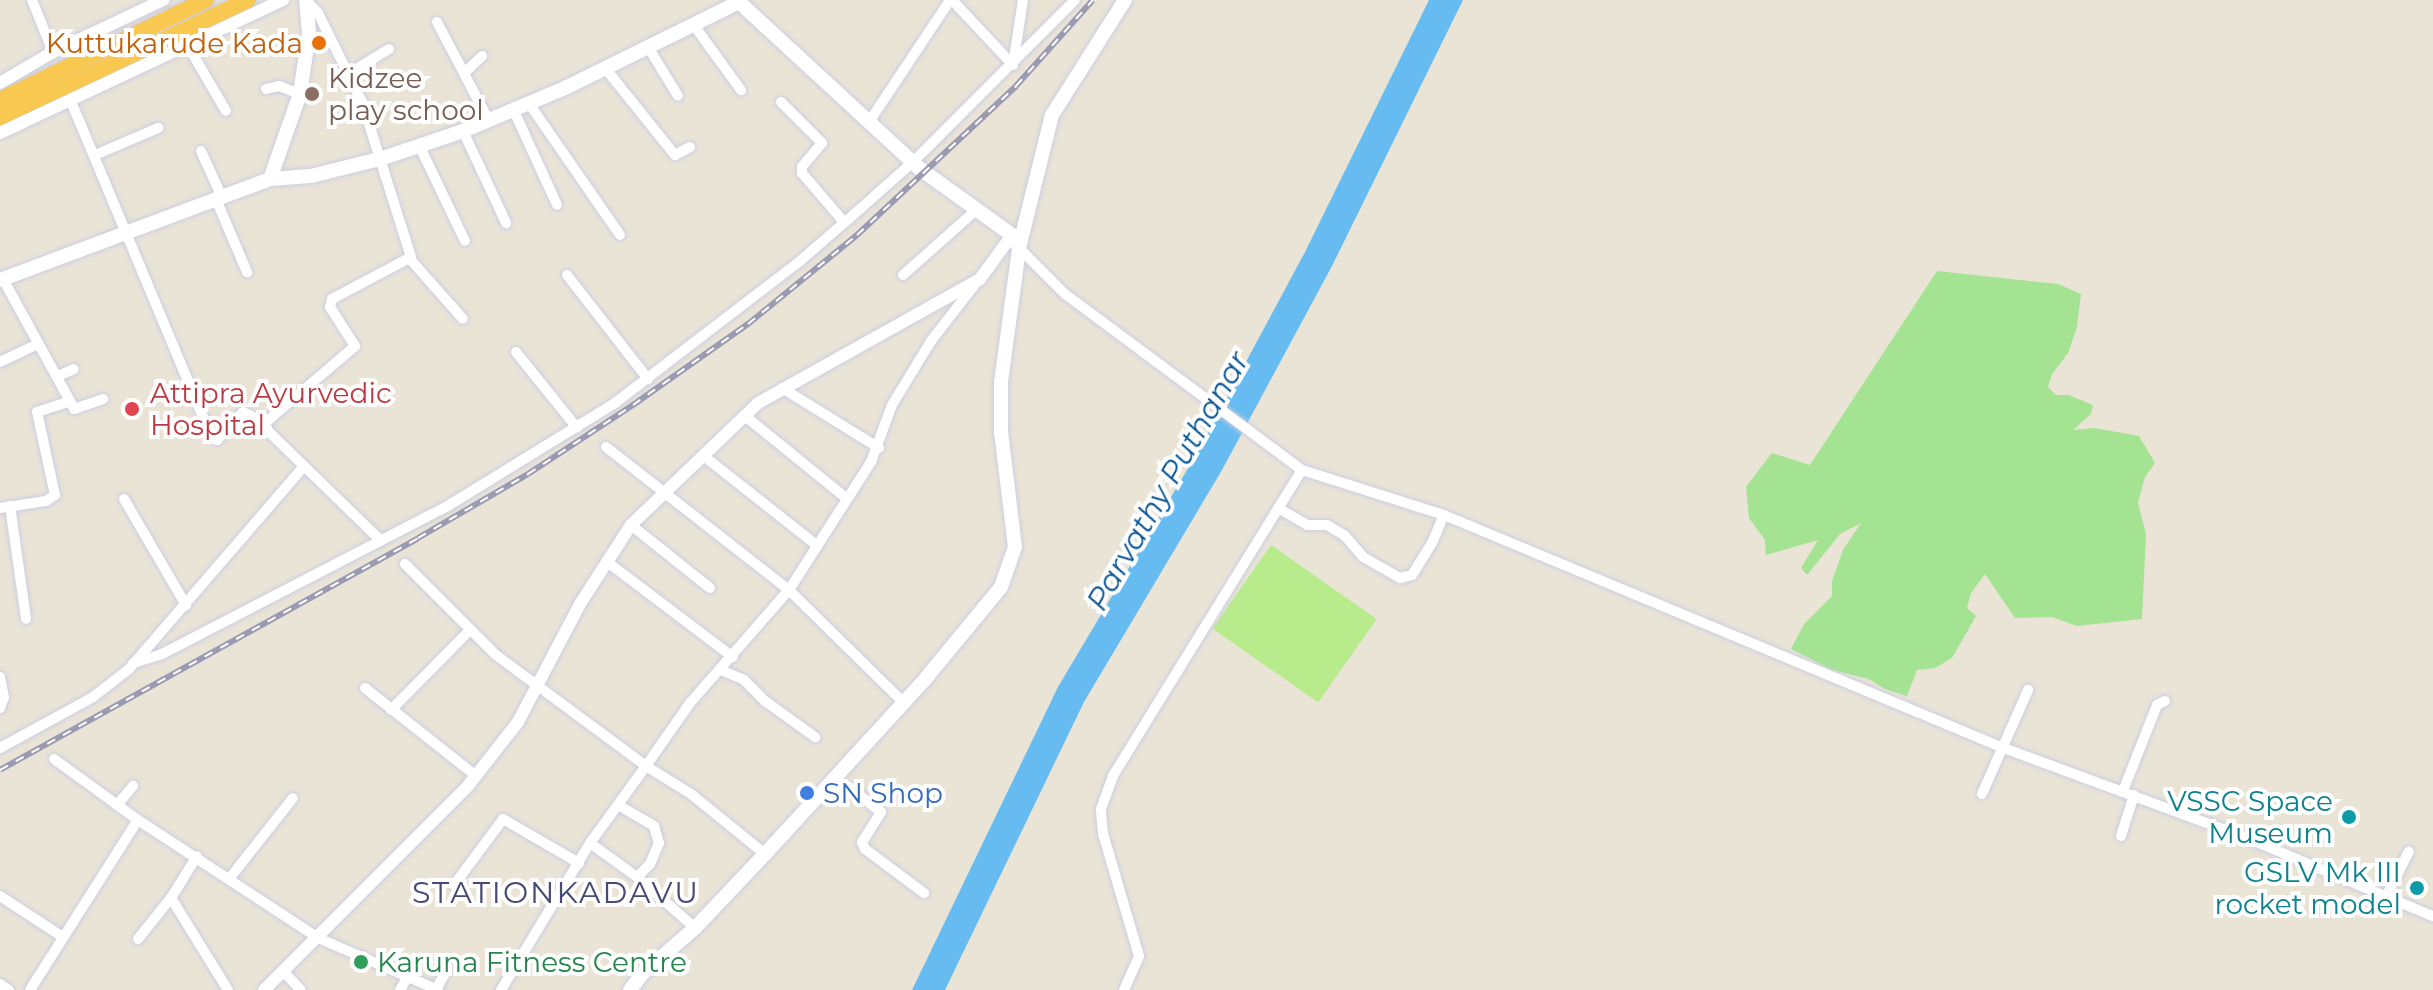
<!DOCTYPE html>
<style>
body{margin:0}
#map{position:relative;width:2433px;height:990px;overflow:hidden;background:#eae4d7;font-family:Montserrat,sans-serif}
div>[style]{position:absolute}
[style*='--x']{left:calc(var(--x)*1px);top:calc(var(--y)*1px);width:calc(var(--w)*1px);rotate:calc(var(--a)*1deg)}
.green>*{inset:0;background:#a3e391}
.pitch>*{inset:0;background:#b7eb8c;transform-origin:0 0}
.water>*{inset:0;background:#66bbf0}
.roads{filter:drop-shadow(0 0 2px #cccee1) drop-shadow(0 0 2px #cccee1)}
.minor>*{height:10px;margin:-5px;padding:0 5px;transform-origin:5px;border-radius:5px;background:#fff}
.tertiary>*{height:12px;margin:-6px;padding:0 6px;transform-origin:6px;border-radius:6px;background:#fff}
.secondary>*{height:14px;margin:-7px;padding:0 7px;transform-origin:7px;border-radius:7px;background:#fff}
.trunk>*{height:16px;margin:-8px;padding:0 8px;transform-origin:8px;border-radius:8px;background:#f8c850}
.rail>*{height:6px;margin-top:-3px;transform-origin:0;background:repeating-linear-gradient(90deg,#fff 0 9px,#9a9bb2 0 18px);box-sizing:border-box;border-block:2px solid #9a9bb2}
.dots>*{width:22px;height:22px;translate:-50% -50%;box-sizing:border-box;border:4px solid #fff;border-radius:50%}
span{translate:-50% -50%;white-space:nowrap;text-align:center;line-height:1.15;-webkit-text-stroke:8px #fff;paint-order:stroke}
.food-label{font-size:28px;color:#c56008}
.right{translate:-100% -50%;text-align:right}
.education-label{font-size:28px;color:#785e54}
.left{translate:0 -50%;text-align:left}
.health-label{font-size:28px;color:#be3a42}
.shop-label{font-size:28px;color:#366cbe}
.culture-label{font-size:28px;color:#0d838f}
.leisure-label{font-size:28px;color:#27864d}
.water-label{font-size:30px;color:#0a5696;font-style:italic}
.neighbourhood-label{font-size:30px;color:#474a77;letter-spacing:2px}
</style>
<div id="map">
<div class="green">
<i style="clip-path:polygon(1937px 271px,2058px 284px,2081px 294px,2077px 327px,2068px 353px,2052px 374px,2048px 387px,2056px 395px,2068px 395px,2093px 405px,2091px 414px,2073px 430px,2094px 428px,2139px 436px,2155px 463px,2145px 477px,2138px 503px,2146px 534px,2142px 619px,2077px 626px,2052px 617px,2015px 618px,1985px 574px,1971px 593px,1967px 608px,1976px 616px,1952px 658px,1935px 668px,1917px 670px,1907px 696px,1885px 689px,1869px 679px,1832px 670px,1791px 649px,1804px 624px,1832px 596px,1832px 581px,1843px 550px,1861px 523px,1840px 534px,1807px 575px,1801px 568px,1818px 540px,1766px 555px,1765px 540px,1749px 518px,1746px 487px,1772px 453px,1810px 465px)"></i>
</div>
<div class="pitch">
<i style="left:1271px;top:545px;width:129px;height:102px;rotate:35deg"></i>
</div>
<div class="water">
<i style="clip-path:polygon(1429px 0,1463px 0,1332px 266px,1222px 470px,1084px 702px,945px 990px,912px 990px,1058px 687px,1196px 455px,1305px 252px)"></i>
</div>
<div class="roads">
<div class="minor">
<i style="--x:32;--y:0;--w:56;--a:68"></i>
<i style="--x:952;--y:0;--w:89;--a:46.8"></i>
<i style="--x:1013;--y:65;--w:66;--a:-81.3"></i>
<i style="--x:437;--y:22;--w:112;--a:62.3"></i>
<i style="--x:693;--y:24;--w:82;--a:54"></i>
<i style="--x:188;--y:46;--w:75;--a:59.7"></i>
<i style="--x:648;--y:47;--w:57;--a:58.5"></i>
<i style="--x:605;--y:68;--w:112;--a:51.2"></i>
<i style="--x:675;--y:155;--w:17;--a:-28"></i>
<i style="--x:464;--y:73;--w:25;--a:-43"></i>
<i style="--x:348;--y:74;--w:48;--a:-31.4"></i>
<i style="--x:266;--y:89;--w:13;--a:-13"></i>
<i style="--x:279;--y:86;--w:22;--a:21"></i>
<i style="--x:70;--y:99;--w:348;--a:67.3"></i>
<i style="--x:204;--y:420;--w:24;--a:57"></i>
<i style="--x:217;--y:440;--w:38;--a:-47"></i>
<i style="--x:243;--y:412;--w:25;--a:27"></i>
<i style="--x:781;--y:102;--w:58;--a:45"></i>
<i style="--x:822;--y:143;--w:31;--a:130"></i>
<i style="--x:802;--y:167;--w:6;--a:90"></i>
<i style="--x:802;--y:173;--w:65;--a:49.4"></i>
<i style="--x:530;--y:105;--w:158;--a:55.3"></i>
<i style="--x:514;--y:111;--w:103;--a:65.4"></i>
<i style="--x:869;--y:122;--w:146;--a:-56.4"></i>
<i style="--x:463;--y:131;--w:102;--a:64.9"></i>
<i style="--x:420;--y:147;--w:104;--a:64.4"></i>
<i style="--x:201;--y:151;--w:48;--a:65.6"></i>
<i style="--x:95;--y:155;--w:69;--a:-23.2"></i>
<i style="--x:215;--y:197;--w:82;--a:66.9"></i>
<i style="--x:1019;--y:248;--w:65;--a:45"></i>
<i style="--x:1065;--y:294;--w:295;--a:36.6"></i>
<i style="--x:1302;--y:470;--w:149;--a:17.6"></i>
<i style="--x:1444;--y:515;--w:603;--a:22.61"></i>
<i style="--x:2001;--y:747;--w:262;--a:20.3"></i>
<i style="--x:2247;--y:838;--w:202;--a:22.8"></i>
<i style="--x:409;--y:258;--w:81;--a:48.5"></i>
<i style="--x:567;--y:275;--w:132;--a:52.1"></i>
<i style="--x:903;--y:275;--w:96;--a:-41.6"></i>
<i style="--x:516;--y:352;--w:97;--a:51.2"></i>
<i style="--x:0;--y:362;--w:42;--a:-25.3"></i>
<i style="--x:58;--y:376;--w:17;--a:-24"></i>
<i style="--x:782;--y:388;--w:114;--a:31.7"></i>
<i style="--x:70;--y:401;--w:9;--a:63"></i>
<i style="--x:74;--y:409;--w:31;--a:-19"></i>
<i style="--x:745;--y:416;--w:130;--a:39.1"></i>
<i style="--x:606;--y:447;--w:232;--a:38"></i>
<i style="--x:789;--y:590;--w:158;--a:44.5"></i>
<i style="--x:705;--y:457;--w:140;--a:38.3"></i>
<i style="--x:304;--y:466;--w:105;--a:44.2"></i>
<i style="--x:124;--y:499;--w:123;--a:59.7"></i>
<i style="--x:10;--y:506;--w:114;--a:81.9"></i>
<i style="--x:0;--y:508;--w:47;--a:-8.7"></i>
<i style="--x:46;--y:501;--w:11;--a:-34"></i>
<i style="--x:55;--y:495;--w:85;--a:-102.2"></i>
<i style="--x:37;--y:412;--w:35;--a:-18"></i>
<i style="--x:70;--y:401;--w:139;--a:-118.8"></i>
<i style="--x:1278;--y:508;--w:34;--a:30"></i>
<i style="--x:1307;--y:525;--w:20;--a:0"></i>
<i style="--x:1327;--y:525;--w:21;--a:31"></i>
<i style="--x:1345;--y:536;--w:28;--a:49"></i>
<i style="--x:1363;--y:557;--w:43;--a:29.6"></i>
<i style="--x:1400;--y:578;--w:12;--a:-14"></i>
<i style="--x:1412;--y:575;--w:38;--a:-58"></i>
<i style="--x:1432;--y:543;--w:30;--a:-67"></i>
<i style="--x:631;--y:525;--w:101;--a:38.6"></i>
<i style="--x:606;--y:561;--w:159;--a:37.1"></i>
<i style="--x:405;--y:564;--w:129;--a:45"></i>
<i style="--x:496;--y:655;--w:187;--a:36.5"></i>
<i style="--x:646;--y:766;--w:95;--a:126"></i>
<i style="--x:590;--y:843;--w:172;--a:121.2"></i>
<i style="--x:133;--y:663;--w:30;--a:-17"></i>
<i style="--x:162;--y:654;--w:320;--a:-27.4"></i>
<i style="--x:446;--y:507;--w:198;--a:-31.6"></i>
<i style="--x:615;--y:403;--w:233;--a:-37.5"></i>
<i style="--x:800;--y:261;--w:79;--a:-40.9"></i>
<i style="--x:860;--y:209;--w:71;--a:-41.6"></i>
<i style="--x:913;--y:162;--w:229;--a:-45"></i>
<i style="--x:721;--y:670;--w:25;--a:23"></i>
<i style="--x:744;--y:680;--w:30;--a:45"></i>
<i style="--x:765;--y:701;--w:62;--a:35.8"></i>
<i style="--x:0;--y:677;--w:20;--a:79"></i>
<i style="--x:4;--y:697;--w:12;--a:110"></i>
<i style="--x:365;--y:688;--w:142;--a:38.4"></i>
<i style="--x:391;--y:710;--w:111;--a:-45.4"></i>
<i style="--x:0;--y:748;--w:106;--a:-28.7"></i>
<i style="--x:93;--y:697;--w:46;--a:-37.9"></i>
<i style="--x:129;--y:669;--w:268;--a:-49.2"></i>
<i style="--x:304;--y:466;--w:50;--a:-135.8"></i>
<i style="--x:268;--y:431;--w:9;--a:-111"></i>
<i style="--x:265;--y:423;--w:118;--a:-40.5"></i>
<i style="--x:355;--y:346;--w:46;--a:-122.7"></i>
<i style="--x:330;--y:307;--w:8;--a:-76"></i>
<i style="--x:332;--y:299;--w:89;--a:-28"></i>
<i style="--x:411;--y:257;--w:163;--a:-107.5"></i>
<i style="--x:362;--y:102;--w:99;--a:-116.3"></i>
<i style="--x:318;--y:13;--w:18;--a:-133"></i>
<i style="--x:54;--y:759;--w:104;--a:36"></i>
<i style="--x:138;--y:820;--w:215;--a:33.2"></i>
<i style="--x:318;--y:938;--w:131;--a:23.4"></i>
<i style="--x:849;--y:787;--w:41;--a:38"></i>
<i style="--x:881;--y:812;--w:36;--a:122"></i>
<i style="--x:862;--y:842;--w:8;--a:67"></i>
<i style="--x:865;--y:849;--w:74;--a:36.7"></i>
<i style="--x:2123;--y:791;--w:92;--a:-68.4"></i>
<i style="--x:2157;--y:705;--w:9;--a:-27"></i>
<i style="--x:1982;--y:794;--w:114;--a:-66.1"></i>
<i style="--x:117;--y:805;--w:25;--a:-50"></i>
<i style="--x:618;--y:805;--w:42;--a:30.3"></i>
<i style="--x:654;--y:826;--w:18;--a:74"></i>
<i style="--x:659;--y:843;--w:23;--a:113"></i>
<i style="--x:650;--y:864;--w:18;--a:135"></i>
<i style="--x:2121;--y:836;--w:43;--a:-72.4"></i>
<i style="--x:590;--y:843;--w:58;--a:35.9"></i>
<i style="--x:637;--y:877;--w:77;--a:41.3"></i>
<i style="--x:765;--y:854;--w:95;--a:-141"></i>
<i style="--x:691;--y:794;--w:53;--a:-148.1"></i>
<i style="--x:646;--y:766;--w:77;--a:-55.1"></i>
<i style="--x:690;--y:703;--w:150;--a:-48.8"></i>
<i style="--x:789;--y:590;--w:152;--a:-57.4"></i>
<i style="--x:871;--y:462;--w:61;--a:-69.8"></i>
<i style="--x:892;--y:405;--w:75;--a:-58.6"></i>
<i style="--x:931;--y:341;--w:73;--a:-52.2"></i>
<i style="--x:229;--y:879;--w:103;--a:-51.7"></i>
<i style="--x:454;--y:885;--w:82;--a:-53.4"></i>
<i style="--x:503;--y:819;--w:88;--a:30.1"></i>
<i style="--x:0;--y:896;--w:75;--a:33.1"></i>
<i style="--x:2386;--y:897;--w:51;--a:-63.4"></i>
<i style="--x:171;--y:898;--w:108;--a:58.2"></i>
<i style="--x:138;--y:939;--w:53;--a:-51.2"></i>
<i style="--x:171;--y:898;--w:49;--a:-58.2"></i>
<i style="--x:283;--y:971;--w:26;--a:47"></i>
<i style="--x:0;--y:984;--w:11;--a:34"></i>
<i style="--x:436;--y:989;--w:22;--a:-60"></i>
<i style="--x:30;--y:990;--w:201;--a:-57.6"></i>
<i style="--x:400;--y:990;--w:17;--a:-59"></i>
<i style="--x:1124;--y:990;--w:37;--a:-66"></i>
<i style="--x:1139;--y:956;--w:127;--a:-106.4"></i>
<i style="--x:1103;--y:834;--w:25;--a:-95"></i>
<i style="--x:1101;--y:809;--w:37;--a:-70"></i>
<i style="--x:1114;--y:774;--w:357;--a:-58.3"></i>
</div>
<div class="tertiary">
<i style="--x:0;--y:83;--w:61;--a:-30.3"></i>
<i style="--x:53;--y:52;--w:122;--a:-25.3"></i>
<i style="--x:0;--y:133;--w:313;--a:-25.2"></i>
<i style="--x:264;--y:990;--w:287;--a:-45"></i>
<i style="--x:467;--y:787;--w:83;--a:-51.9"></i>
<i style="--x:518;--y:722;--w:133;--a:-62.3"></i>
<i style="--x:580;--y:604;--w:94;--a:-57.2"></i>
<i style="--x:631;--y:525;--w:176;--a:-43.8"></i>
<i style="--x:758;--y:403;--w:254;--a:-29.2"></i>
<i style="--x:980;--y:279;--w:54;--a:-54"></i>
</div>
<div class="secondary">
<i style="--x:270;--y:179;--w:90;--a:-70.6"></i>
<i style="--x:300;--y:94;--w:62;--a:-81.6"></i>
<i style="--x:309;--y:33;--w:33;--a:-95"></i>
<i style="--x:0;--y:280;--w:288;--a:-20.5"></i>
<i style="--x:270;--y:179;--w:41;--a:-4.2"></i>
<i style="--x:311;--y:176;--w:74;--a:-14"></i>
<i style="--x:383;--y:158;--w:84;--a:-18.6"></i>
<i style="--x:463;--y:131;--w:111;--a:-22.9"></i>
<i style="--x:565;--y:88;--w:194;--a:-26.3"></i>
<i style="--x:739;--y:2;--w:245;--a:42.7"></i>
<i style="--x:919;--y:168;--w:115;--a:35.8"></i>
<i style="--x:1012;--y:235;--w:15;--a:62"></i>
<i style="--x:630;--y:990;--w:21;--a:-53"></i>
<i style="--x:643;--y:973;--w:69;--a:-40.9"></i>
<i style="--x:695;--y:928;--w:102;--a:-46.6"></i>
<i style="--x:765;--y:854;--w:239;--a:-47.5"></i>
<i style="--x:926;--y:678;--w:118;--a:-50.5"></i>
<i style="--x:1001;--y:587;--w:42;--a:-70.7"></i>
<i style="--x:1015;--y:547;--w:116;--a:-96.9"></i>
<i style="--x:1001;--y:432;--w:50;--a:-90"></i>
<i style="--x:1001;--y:382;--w:135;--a:-82.3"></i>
<i style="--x:1019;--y:248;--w:137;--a:-76.1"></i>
<i style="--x:1052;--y:115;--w:136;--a:-57.6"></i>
</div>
<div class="trunk">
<i style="--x:0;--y:100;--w:229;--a:-25.9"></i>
<i style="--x:0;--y:117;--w:274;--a:-25.3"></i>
</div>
</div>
<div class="rail">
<i style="--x:0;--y:770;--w:478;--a:-29"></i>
<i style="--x:418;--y:538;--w:127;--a:-30.2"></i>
<i style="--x:528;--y:474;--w:126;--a:-33.3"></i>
<i style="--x:633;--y:405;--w:141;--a:-35.2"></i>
<i style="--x:748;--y:324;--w:141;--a:-39.2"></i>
<i style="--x:857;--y:235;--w:218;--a:-43.1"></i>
<i style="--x:1016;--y:86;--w:115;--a:-48.2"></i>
</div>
<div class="dots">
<i style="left:319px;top:43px;background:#e8710a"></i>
<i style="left:312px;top:94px;background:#8d6e63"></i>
<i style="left:132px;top:409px;background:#e0444e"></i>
<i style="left:807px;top:793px;background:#3f7fe0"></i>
<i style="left:2349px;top:817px;background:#0f9aa8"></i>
<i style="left:2417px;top:888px;background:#0f9aa8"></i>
<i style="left:361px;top:962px;background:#2e9e5b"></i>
</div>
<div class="food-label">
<span class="right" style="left:303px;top:43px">Kuttukarude Kada</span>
</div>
<div class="education-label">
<span class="left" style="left:328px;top:94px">Kidzee<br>play school</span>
</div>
<div class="health-label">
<span class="left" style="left:150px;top:409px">Attipra Ayurvedic<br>Hospital</span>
</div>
<div class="shop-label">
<span class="left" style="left:823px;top:793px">SN Shop</span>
</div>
<div class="culture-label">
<span class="right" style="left:2333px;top:817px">VSSC Space<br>Museum</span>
<span class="right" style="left:2401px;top:888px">GSLV Mk III<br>rocket model</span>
</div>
<div class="leisure-label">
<span class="left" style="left:377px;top:962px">Karuna Fitness Centre</span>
</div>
<div class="water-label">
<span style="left:1168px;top:481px;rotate:-60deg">Parvathy Puthanar</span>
</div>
<div class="neighbourhood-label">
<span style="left:556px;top:893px">STATIONKADAVU</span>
</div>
</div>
